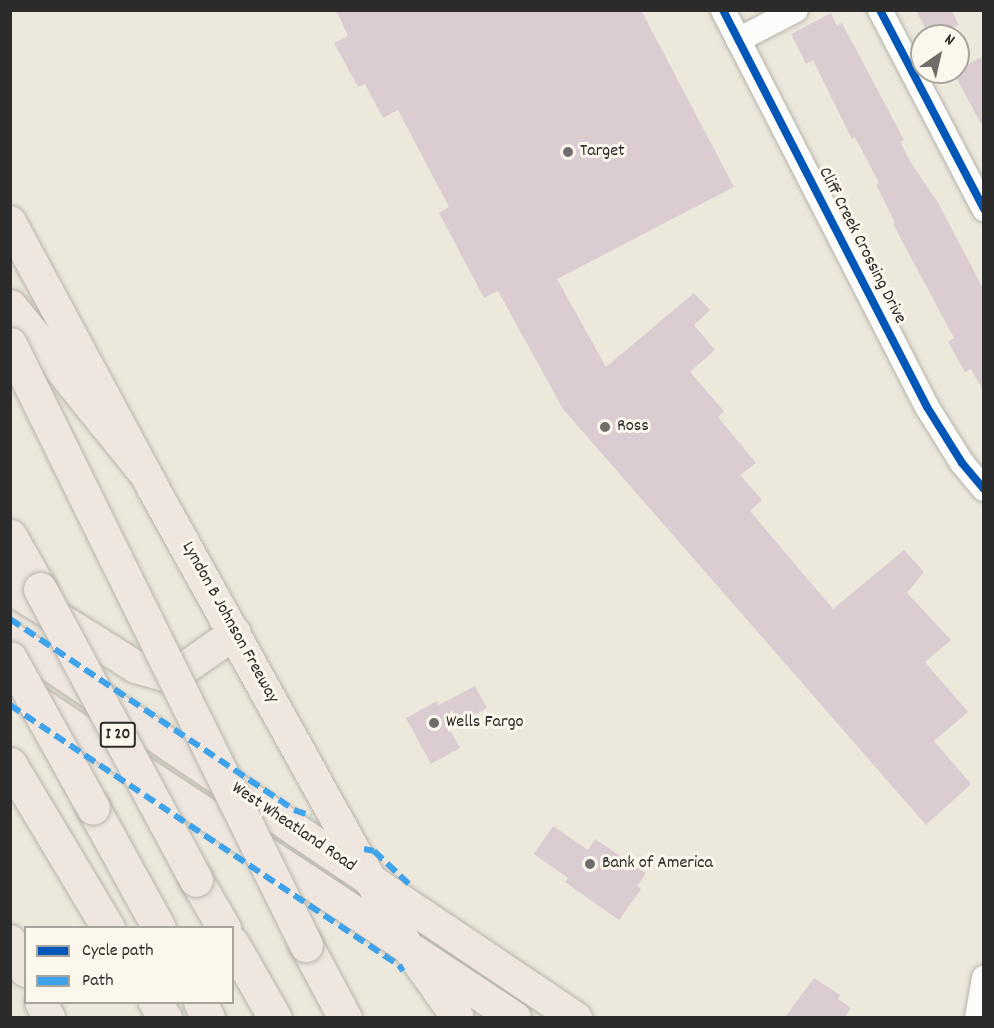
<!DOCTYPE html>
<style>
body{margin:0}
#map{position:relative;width:994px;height:1028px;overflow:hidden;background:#ece8dc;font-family:Dekko,sans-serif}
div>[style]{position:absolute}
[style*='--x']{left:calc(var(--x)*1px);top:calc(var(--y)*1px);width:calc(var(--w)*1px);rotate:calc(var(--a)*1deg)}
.building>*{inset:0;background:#dbccd2}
.roads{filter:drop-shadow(0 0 2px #b6b4ac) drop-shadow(0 0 2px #b6b4ac)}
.minor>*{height:24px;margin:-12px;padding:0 12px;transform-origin:12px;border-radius:12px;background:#fcfcfa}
.major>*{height:32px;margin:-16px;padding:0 16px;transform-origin:16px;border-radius:16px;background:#eee6df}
.highway>*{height:33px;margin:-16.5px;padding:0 16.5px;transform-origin:16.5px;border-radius:16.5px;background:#eee6df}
.bridges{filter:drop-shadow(0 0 2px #b6b4ac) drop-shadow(0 0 2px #b6b4ac)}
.highway-bridge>*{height:33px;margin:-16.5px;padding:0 16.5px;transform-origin:16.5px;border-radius:16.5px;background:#eee6df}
.quiet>*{height:6px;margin-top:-3px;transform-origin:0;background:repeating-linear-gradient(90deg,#3ea3eb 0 12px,transparent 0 18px)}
.cycleway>*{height:8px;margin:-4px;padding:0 4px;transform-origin:4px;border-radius:4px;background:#0057b8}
.dots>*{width:16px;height:16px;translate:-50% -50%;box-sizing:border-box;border:3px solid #fbf7ec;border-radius:50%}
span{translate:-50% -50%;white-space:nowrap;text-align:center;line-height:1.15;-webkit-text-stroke:6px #fbf7ec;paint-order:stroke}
.shield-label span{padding:2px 4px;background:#fbf7ec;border:2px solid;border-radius:4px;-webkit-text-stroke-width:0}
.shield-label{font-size:16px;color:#2b2b2b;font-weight:700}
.poi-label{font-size:18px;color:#2b2b2b}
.left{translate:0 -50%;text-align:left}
.street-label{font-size:18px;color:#2b2b2b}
.frame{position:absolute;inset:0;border:12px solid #2b2b2b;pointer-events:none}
.legend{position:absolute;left:24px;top:926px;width:210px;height:78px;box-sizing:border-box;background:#fbf7ec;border:2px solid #a8a59f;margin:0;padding:8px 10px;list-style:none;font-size:18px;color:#2b2b2b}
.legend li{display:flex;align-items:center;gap:12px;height:30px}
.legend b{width:30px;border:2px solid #a8a59f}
.north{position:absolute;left:910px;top:24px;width:60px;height:60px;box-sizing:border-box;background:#fbf7ec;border:2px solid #a8a59f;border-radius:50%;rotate:34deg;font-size:16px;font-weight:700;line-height:24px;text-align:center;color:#2b2b2b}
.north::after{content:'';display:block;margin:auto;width:21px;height:27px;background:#6f6d69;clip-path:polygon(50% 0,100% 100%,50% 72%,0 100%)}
</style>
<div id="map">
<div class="building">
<i style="clip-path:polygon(336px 10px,641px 10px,734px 187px,557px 279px,606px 367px,694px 293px,710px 310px,694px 325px,715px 350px,690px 372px,724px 411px,718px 417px,756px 463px,740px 475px,762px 500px,750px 511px,833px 609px,904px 550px,924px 572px,907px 593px,951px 640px,925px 662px,968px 712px,934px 741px,971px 784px,926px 825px,563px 409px,498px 291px,484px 298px,439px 213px,449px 207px,398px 110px,383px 118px,365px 84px,358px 87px,334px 43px,348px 36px)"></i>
<i style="clip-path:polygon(916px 10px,951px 10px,959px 25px,929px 36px)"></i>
<i style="clip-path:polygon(831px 13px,837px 26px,842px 23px,904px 140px,900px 142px,913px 166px,937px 201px,984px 290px,984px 392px,971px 369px,965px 372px,948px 342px,954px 338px,893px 224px,895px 223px,876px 185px,879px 183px,855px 137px,852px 139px,813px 60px,806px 64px,791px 34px)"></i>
<i style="clip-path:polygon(984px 56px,984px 129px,953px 72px)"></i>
<i style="clip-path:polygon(475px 686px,487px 708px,449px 728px,460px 748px,431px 764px,406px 718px,437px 701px,439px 705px)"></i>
<i style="clip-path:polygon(553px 826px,588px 850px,595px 839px,646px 873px,637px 886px,641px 889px,619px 920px,565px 882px,568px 878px,534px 854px)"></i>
<i style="clip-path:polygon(814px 978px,840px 995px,838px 999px,851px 1008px,845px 1017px,785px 1017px)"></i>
</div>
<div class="roads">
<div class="minor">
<i style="--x:723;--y:10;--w:446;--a:62.8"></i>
<i style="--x:927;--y:407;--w:66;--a:58"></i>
<i style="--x:962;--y:463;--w:34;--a:50"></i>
<i style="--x:880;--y:10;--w:225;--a:62.4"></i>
<i style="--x:738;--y:40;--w:65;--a:-27.3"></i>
<i style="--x:977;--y:1018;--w:41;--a:-80.1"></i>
</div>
<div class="major">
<i style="--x:10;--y:222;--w:302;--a:61.7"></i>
<i style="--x:153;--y:488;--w:524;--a:60.99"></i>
<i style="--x:407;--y:946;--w:88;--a:54.7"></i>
<i style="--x:10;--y:588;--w:149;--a:32.1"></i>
<i style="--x:136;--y:667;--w:29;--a:16"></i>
<i style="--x:164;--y:675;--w:22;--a:-18"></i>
<i style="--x:185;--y:668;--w:61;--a:-35"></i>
<i style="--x:10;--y:638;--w:682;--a:33.88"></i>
<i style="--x:26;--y:695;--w:586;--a:33.45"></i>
<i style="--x:10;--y:941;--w:34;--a:62"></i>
<i style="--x:41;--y:1002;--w:18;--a:63"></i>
</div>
<div class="highway">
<i style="--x:10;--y:306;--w:211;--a:51"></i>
<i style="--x:10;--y:536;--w:61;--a:60.5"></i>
<i style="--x:10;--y:764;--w:191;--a:59.1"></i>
<i style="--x:93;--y:808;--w:137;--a:61.2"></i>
<i style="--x:196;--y:880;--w:56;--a:59.7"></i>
<i style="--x:232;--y:943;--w:86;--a:60.2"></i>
<i style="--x:306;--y:945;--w:83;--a:61.9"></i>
<i style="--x:155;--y:1002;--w:19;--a:58"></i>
<i style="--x:200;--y:1002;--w:18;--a:63"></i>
</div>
</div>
<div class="bridges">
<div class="highway-bridge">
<i style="--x:10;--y:344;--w:670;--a:63.78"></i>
<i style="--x:40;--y:589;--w:330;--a:61.8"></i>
<i style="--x:10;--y:658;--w:171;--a:61"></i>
</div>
</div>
<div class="quiet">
<i style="--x:10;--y:619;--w:342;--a:33.9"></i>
<i style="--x:294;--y:810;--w:18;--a:19"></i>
<i style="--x:10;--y:705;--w:468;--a:33.8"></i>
<i style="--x:399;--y:965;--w:7;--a:56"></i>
<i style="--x:364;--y:849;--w:10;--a:11"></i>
<i style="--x:374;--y:851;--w:50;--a:43.4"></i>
</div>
<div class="cycleway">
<i style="--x:723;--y:10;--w:446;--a:62.8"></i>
<i style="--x:927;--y:407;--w:66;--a:58"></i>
<i style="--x:962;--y:463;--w:34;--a:50"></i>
<i style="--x:880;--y:10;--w:225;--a:62.4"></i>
</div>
<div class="dots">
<i style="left:568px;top:152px;background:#6f6d69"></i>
<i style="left:605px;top:427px;background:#6f6d69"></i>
<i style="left:434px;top:723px;background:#6f6d69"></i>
<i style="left:590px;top:864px;background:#6f6d69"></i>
</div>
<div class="shield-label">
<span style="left:118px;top:735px">I 20</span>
</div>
<div class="poi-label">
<span class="left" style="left:580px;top:152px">Target</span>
<span class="left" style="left:617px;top:427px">Ross</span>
<span class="left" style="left:446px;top:723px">Wells Fargo</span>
<span class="left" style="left:602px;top:864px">Bank of America</span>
</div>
<div class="street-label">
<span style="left:861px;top:246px;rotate:63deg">Cliff Creek Crossing Drive</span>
<span style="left:229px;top:623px;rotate:61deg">Lyndon B Johnson Freeway</span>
<span style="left:293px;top:828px;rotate:34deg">West Wheatland Road</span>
</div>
<div class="frame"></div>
<ul class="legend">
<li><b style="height:8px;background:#0057b8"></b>Cycle path</li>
<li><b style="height:8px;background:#3ea3eb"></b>Path</li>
</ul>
<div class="north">N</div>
</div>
